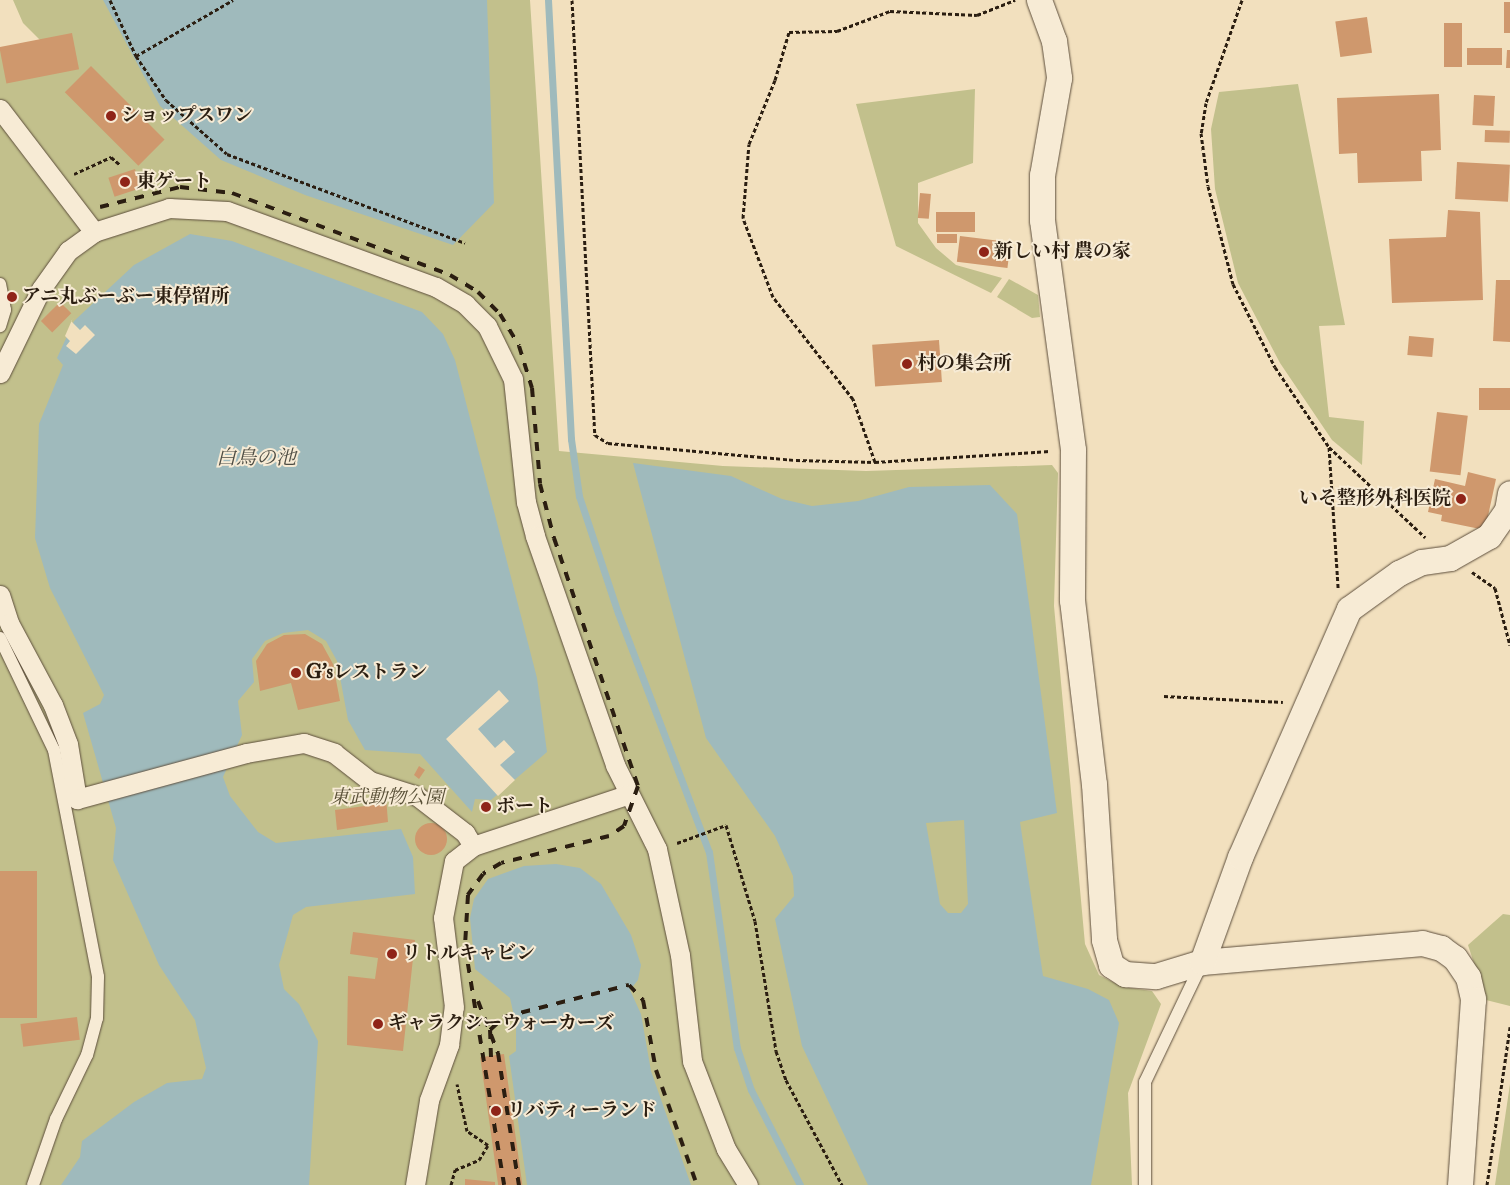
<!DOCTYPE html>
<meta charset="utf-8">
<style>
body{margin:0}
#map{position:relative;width:1510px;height:1185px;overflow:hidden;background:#f2e0be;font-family:"IM FELL Double Pica","Noto Serif JP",serif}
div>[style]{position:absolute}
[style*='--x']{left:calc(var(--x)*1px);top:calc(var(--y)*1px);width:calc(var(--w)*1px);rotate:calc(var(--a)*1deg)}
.green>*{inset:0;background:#c2c08c}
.water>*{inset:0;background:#9fbabc}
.pier>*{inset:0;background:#f2e0be}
.stream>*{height:7px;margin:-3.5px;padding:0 3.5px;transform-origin:3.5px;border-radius:3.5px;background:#9fbabc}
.building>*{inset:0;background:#cf986d;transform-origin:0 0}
.round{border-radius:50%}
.path>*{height:3px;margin-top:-1.5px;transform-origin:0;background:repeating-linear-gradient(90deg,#2b1e11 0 4px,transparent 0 6.5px)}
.roads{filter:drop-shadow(0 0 1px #5d4e3c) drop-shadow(0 0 1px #5d4e3c)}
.service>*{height:12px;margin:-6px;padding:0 6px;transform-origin:6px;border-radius:6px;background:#f7ebd5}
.pedestrian>*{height:19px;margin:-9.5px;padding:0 9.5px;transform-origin:9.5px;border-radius:9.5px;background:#f7ebd5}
.minor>*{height:25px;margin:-12.5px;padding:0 12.5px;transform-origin:12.5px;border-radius:12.5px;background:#f7ebd5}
.rail>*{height:4px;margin-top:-2px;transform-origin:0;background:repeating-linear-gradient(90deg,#2b1e11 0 9px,transparent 0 18px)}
.dots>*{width:14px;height:14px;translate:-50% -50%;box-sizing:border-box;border:2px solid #f7ebd5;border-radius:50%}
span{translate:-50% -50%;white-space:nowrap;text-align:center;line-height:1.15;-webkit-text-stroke:4px #f7ebd5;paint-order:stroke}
.poi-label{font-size:19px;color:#2b1e11;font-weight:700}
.left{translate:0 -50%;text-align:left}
.right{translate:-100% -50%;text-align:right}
.park-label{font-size:19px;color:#584f36;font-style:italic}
.water-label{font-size:20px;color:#4e4d44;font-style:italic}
</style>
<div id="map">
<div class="green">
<i style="clip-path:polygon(13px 0,530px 0,559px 451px,723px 466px,866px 471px,1052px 465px,1058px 473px,1054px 606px,1085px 944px,1099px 975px,1123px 987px,1152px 991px,1161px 1004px,1128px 1093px,1132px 1185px,0 1185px,0 48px,40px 40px,23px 23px)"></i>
<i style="clip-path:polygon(1298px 84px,1345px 325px,1319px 326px,1329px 417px,1364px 421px,1362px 465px,1332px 440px,1280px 363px,1238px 283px,1215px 189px,1211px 129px,1219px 92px)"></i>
<i style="clip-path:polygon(975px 89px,973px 163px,918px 183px,918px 223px,936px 248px,956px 265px,1002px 278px,991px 293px,896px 246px,856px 104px)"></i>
<i style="clip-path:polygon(1009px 279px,1038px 295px,1040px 317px,1032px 318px,997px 297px)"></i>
<i style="clip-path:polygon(1503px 914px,1510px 915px,1510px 1006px,1486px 1000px,1468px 945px)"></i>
<i style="clip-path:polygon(1510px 1084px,1510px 1185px,1495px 1185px)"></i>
</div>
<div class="water">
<i style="clip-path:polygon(103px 0,487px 0,494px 203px,453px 245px,305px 195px,221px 160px,160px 106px)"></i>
<i style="clip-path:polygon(190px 234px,232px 241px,422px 312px,443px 334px,455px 360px,537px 678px,547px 752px,491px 800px,475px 799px,472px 812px,420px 754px,365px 750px,348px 720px,337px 661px,326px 641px,308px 630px,283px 633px,265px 641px,252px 659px,254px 682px,238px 701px,242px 735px,223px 777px,230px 796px,258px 832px,276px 843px,401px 829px,413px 857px,415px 894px,306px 907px,293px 915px,279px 965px,284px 989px,299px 1004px,318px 1041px,309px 1185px,61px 1185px,80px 1157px,82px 1141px,134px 1102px,167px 1083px,202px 1079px,206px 1068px,195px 1020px,159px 965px,113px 860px,116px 828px,83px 713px,100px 704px,104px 695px,50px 588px,35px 538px,39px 424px,63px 365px,57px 358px,74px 321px,134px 265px)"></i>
<i style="clip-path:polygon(evenodd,633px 463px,731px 476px,782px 499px,812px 506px,858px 501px,909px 487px,990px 485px,1017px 514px,1057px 813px,1020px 822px,1043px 976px,1088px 989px,1109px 1000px,1119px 1023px,1091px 1185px,868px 1185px,802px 1046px,775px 919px,794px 896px,793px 876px,775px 836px,706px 738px,633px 463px,964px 820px,968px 904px,961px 913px,948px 913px,940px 904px,926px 823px,964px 820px)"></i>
<i style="clip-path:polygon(556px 864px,580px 868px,601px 884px,631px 935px,641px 965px,638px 980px,630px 990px,641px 1014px,651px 1071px,691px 1185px,527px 1185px,509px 1056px,516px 1051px,516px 1025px,510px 998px,475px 969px,470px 918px,474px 899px,488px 879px,524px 866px)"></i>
</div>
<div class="pier">
<i style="clip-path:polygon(75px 317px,71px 321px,80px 330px,85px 325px,95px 335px,76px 354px,66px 346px,70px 341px,65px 336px,72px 320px)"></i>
<i style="clip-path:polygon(499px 690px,509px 701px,478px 729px,495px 748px,504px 740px,515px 752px,500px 765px,515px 780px,498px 796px,446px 739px)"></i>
</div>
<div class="stream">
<i style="--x:548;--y:0;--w:440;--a:87"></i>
<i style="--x:571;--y:439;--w:58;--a:82"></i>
<i style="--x:579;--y:496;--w:123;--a:71.6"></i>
<i style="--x:618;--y:613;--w:256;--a:69.2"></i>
<i style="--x:709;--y:852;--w:198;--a:81.9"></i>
<i style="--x:737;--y:1048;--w:44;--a:71.6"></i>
<i style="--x:751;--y:1090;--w:107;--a:62.7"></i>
</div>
<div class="building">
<i style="left:1504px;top:2px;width:6px;height:31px"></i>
<i style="left:1367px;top:17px;width:36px;height:32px;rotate:82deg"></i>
<i style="left:1444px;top:23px;width:18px;height:44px"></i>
<i style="left:72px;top:33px;width:37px;height:74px;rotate:79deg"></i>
<i style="left:1467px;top:48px;width:35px;height:17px"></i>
<i style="clip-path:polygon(1507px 50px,1510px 50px,1510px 68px,1506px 68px)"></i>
<i style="left:91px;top:66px;width:104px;height:37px;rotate:45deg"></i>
<i style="clip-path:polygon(1439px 94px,1441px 150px,1421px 151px,1422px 181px,1358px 183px,1357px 153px,1339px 154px,1337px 98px)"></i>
<i style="left:1474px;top:95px;width:21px;height:30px;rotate:3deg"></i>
<i style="left:1485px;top:130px;width:25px;height:12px;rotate:2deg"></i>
<i style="left:1457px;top:162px;width:53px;height:37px;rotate:3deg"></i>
<i style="left:135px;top:169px;width:20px;height:28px;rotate:72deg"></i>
<i style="left:920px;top:193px;width:11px;height:25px;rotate:5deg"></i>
<i style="clip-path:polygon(1448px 210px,1480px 212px,1483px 300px,1392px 303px,1389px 239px,1446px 237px)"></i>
<i style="left:936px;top:212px;width:39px;height:20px"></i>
<i style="left:957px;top:234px;width:9px;height:20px;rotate:90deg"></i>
<i style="left:960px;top:236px;width:51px;height:26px;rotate:7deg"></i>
<i style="clip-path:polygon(1496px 280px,1510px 280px,1510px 342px,1493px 341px)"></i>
<i style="left:60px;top:302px;width:16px;height:27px;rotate:45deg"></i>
<i style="left:1409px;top:336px;width:25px;height:19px;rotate:5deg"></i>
<i style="left:939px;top:340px;width:42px;height:67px;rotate:86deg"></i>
<i style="left:1510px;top:388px;width:22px;height:31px;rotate:90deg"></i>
<i style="left:1437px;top:412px;width:31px;height:60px;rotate:7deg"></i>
<i style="clip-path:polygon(1468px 472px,1496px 479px,1485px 530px,1441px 521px,1442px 515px,1428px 512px,1435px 479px,1465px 486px)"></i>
<i style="clip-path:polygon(305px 634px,322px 644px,333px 664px,340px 701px,298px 710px,291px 683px,260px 691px,256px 661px,267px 644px,284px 635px)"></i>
<i style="clip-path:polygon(419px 766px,425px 770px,419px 779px,414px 775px)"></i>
<i style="clip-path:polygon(386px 797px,388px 822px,337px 830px,335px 810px,365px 806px,365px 799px)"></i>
<i class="round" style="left:415px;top:823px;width:32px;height:32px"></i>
<i style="left:0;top:871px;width:37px;height:147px"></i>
<i style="clip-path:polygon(353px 932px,415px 940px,403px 1051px,347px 1045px,348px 976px,375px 979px,378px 958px,350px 954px)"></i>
<i style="left:77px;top:1017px;width:23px;height:57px;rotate:83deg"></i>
<i style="left:504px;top:1054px;width:132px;height:24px;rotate:82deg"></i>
<i style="clip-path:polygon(465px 1179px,495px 1182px,495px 1185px,465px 1185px)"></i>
</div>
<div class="path">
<i style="--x:110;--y:0;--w:62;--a:65.1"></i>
<i style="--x:136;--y:56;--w:53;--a:55.7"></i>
<i style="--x:166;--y:100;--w:81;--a:41.5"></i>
<i style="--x:227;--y:154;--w:254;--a:20.5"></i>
<i style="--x:572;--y:0;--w:436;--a:87"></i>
<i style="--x:595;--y:435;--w:15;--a:32"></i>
<i style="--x:608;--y:443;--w:189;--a:5.2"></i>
<i style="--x:796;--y:460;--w:79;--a:1.5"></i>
<i style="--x:875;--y:462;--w:175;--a:-3.6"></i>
<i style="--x:1242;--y:0;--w:109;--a:109.3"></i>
<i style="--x:1206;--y:103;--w:30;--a:99"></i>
<i style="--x:1201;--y:133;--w:53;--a:82.5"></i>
<i style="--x:1208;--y:186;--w:101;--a:75.7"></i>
<i style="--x:1233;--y:284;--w:93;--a:63.2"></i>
<i style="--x:1275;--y:367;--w:97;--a:56"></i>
<i style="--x:1329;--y:447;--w:132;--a:43.2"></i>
<i style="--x:136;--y:56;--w:112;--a:-30"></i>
<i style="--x:74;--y:174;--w:41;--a:-24.7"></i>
<i style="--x:111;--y:157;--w:11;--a:41"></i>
<i style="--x:1329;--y:447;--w:141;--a:86.3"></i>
<i style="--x:875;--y:462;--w:67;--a:-109.2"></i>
<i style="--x:853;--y:399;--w:130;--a:-128.1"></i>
<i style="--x:773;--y:297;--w:85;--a:-110.8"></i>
<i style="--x:743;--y:218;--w:74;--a:-85.4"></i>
<i style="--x:749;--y:144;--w:69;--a:-67.9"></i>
<i style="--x:775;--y:80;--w:50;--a:-73.7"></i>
<i style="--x:789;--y:32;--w:48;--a:-1.2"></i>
<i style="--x:837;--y:31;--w:57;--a:-20.7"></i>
<i style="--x:890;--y:11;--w:87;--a:2.6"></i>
<i style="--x:977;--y:15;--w:41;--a:-21.5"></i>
<i style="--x:1472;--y:572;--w:28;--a:35"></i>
<i style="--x:1495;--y:588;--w:59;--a:75.3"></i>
<i style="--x:1164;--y:696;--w:119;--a:2.9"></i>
<i style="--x:677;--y:843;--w:52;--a:-20.2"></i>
<i style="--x:726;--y:825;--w:100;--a:73.2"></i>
<i style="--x:755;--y:921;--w:132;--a:80.8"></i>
<i style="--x:776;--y:1051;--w:31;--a:71"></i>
<i style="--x:786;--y:1080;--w:119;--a:61.9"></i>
<i style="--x:451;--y:1185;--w:16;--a:-75"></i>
<i style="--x:455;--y:1170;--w:26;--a:-23"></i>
<i style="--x:479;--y:1160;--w:17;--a:-59"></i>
<i style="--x:488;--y:1145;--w:25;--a:-146"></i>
<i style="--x:467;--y:1131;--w:48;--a:-102"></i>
<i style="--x:1487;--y:1185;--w:160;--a:-81.7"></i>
</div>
<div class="roads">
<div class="service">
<i style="--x:0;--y:284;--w:26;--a:79"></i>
<i style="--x:5;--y:310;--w:17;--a:107"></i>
<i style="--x:0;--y:638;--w:124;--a:64.3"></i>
<i style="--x:54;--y:750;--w:231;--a:79"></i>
<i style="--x:98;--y:977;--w:41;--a:91.4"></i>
<i style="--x:97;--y:1018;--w:38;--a:105"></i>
<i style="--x:87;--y:1055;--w:71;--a:115.8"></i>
<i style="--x:56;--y:1119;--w:70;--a:109.2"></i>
<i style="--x:1145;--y:1185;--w:103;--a:-90"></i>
<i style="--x:1145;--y:1082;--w:132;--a:-64.4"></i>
</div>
<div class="pedestrian">
<i style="--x:0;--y:109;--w:155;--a:52.6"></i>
<i style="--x:0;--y:373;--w:93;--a:-64"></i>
<i style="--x:41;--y:289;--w:47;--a:-54.6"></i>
<i style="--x:68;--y:251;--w:32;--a:-36"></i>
<i style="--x:94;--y:232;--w:79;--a:-17.7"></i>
<i style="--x:169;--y:208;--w:58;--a:3"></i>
<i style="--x:227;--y:211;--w:222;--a:20"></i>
<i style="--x:436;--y:287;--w:34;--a:30"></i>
<i style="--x:465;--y:304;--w:31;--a:45"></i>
<i style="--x:487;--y:326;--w:59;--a:63.9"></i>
<i style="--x:513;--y:379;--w:124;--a:84"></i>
<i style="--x:526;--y:502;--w:35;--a:75"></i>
<i style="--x:535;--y:536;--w:243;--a:70.7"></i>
<i style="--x:615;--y:765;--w:94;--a:63.4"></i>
<i style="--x:657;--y:849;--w:108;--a:77.8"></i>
<i style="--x:680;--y:955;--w:107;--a:83.5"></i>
<i style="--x:692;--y:1061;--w:94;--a:68.9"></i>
<i style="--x:726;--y:1149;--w:42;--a:58.6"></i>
<i style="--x:0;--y:595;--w:29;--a:72"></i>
<i style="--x:9;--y:623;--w:93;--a:61.8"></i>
<i style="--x:53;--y:705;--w:42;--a:69"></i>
<i style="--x:68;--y:744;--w:56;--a:80.7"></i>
<i style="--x:77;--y:799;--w:175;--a:-15.2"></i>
<i style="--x:246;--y:753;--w:59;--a:-9.8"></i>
<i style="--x:304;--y:743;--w:32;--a:18"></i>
<i style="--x:334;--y:753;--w:46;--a:37.9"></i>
<i style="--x:370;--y:781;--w:49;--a:17.7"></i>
<i style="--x:417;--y:796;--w:61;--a:37.6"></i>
<i style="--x:465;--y:833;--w:15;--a:58"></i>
<i style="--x:415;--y:1185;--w:86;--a:-80.6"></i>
<i style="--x:429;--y:1100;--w:59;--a:-70"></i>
<i style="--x:449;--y:1045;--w:38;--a:-83"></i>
<i style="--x:454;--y:1007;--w:90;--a:-97"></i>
<i style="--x:443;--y:918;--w:58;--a:-79.1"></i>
<i style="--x:454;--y:861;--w:24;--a:-38"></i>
<i style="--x:473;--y:846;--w:161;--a:-18.4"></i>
</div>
<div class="minor">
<i style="--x:1039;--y:0;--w:44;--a:69.9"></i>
<i style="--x:1054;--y:41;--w:37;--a:82"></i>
<i style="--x:1059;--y:78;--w:98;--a:99.9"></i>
<i style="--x:1042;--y:175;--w:45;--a:90"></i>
<i style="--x:1042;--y:220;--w:232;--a:82.3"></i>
<i style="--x:1073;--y:450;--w:150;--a:90.4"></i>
<i style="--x:1072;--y:600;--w:185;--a:83.2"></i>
<i style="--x:1094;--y:784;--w:156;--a:86.3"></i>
<i style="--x:1104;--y:940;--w:26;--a:74"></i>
<i style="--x:1111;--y:965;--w:17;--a:33"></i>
<i style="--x:1125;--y:974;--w:31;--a:4"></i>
<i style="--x:1156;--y:976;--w:48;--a:-16.9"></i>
<i style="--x:1202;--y:962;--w:221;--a:-4.9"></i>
<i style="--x:1422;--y:943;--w:20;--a:15"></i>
<i style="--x:1441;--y:948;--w:17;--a:36"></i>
<i style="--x:1455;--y:958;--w:23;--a:56"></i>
<i style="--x:1468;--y:977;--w:23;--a:77"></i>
<i style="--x:1473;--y:999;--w:186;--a:94"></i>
<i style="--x:1202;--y:962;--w:112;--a:-70.1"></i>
<i style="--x:1240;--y:857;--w:271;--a:-66.3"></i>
<i style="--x:1349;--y:609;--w:62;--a:-35.8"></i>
<i style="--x:1399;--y:573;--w:25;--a:-26"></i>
<i style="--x:1422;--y:562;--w:28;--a:-8"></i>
<i style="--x:1450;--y:558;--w:45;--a:-29.4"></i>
<i style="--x:1489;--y:536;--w:32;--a:-55"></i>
<i style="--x:1507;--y:510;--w:17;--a:-80"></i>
</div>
</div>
<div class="rail">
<i style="--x:100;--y:207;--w:82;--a:-14"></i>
<i style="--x:180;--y:187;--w:52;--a:6.6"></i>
<i style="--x:232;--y:193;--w:233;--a:20.6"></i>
<i style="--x:450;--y:275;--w:33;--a:31"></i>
<i style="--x:478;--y:292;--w:31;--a:45"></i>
<i style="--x:500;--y:314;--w:37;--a:59"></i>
<i style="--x:519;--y:346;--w:44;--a:72.8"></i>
<i style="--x:532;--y:388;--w:96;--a:85.2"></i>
<i style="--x:540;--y:484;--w:56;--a:75.5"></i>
<i style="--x:554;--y:538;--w:262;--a:71.3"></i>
<i style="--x:638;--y:786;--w:42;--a:109.3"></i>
<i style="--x:624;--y:826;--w:18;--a:146"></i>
<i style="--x:609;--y:836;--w:111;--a:166"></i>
<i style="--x:501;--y:863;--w:21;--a:149"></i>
<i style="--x:483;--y:874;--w:26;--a:126"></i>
<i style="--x:468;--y:895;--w:51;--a:93.4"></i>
<i style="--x:465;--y:946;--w:242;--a:80.7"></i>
<i style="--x:478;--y:1001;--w:56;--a:69"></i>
<i style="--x:498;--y:1053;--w:134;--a:81"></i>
<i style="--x:491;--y:1057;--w:27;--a:-92"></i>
<i style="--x:490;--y:1030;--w:19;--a:-43"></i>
<i style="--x:504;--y:1017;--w:129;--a:-14.4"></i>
<i style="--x:629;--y:985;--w:21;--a:47"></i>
<i style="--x:643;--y:1000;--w:71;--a:79.5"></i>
<i style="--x:656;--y:1070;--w:122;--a:70.4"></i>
</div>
<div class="dots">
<i style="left:111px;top:116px;background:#8f2418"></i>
<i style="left:125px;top:182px;background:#8f2418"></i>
<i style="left:984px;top:252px;background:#8f2418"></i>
<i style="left:12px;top:297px;background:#8f2418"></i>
<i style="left:907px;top:364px;background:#8f2418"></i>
<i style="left:1461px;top:499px;background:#8f2418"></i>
<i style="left:296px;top:673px;background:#8f2418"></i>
<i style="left:486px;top:807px;background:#8f2418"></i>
<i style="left:392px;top:954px;background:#8f2418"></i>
<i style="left:378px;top:1024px;background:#8f2418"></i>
<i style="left:496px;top:1111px;background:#8f2418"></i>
</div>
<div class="poi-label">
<span class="left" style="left:121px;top:116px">ショップスワン</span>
<span class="left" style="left:136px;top:182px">東ゲート</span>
<span class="left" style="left:994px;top:252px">新しい村 農の家</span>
<span class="left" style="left:22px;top:297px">アニ丸ぶーぶー東停留所</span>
<span class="left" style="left:917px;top:364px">村の集会所</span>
<span class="right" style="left:1451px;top:499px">いそ整形外科医院</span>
<span class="left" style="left:306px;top:673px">G'sレストラン</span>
<span class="left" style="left:496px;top:807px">ボート</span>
<span class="left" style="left:402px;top:954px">リトルキャビン</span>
<span class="left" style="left:388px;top:1024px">ギャラクシーウォーカーズ</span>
<span class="left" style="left:507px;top:1111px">リバティーランド</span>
</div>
<div class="park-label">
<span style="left:387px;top:798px">東武動物公園</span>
</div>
<div class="water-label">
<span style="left:256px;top:457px">白鳥の池</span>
</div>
</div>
